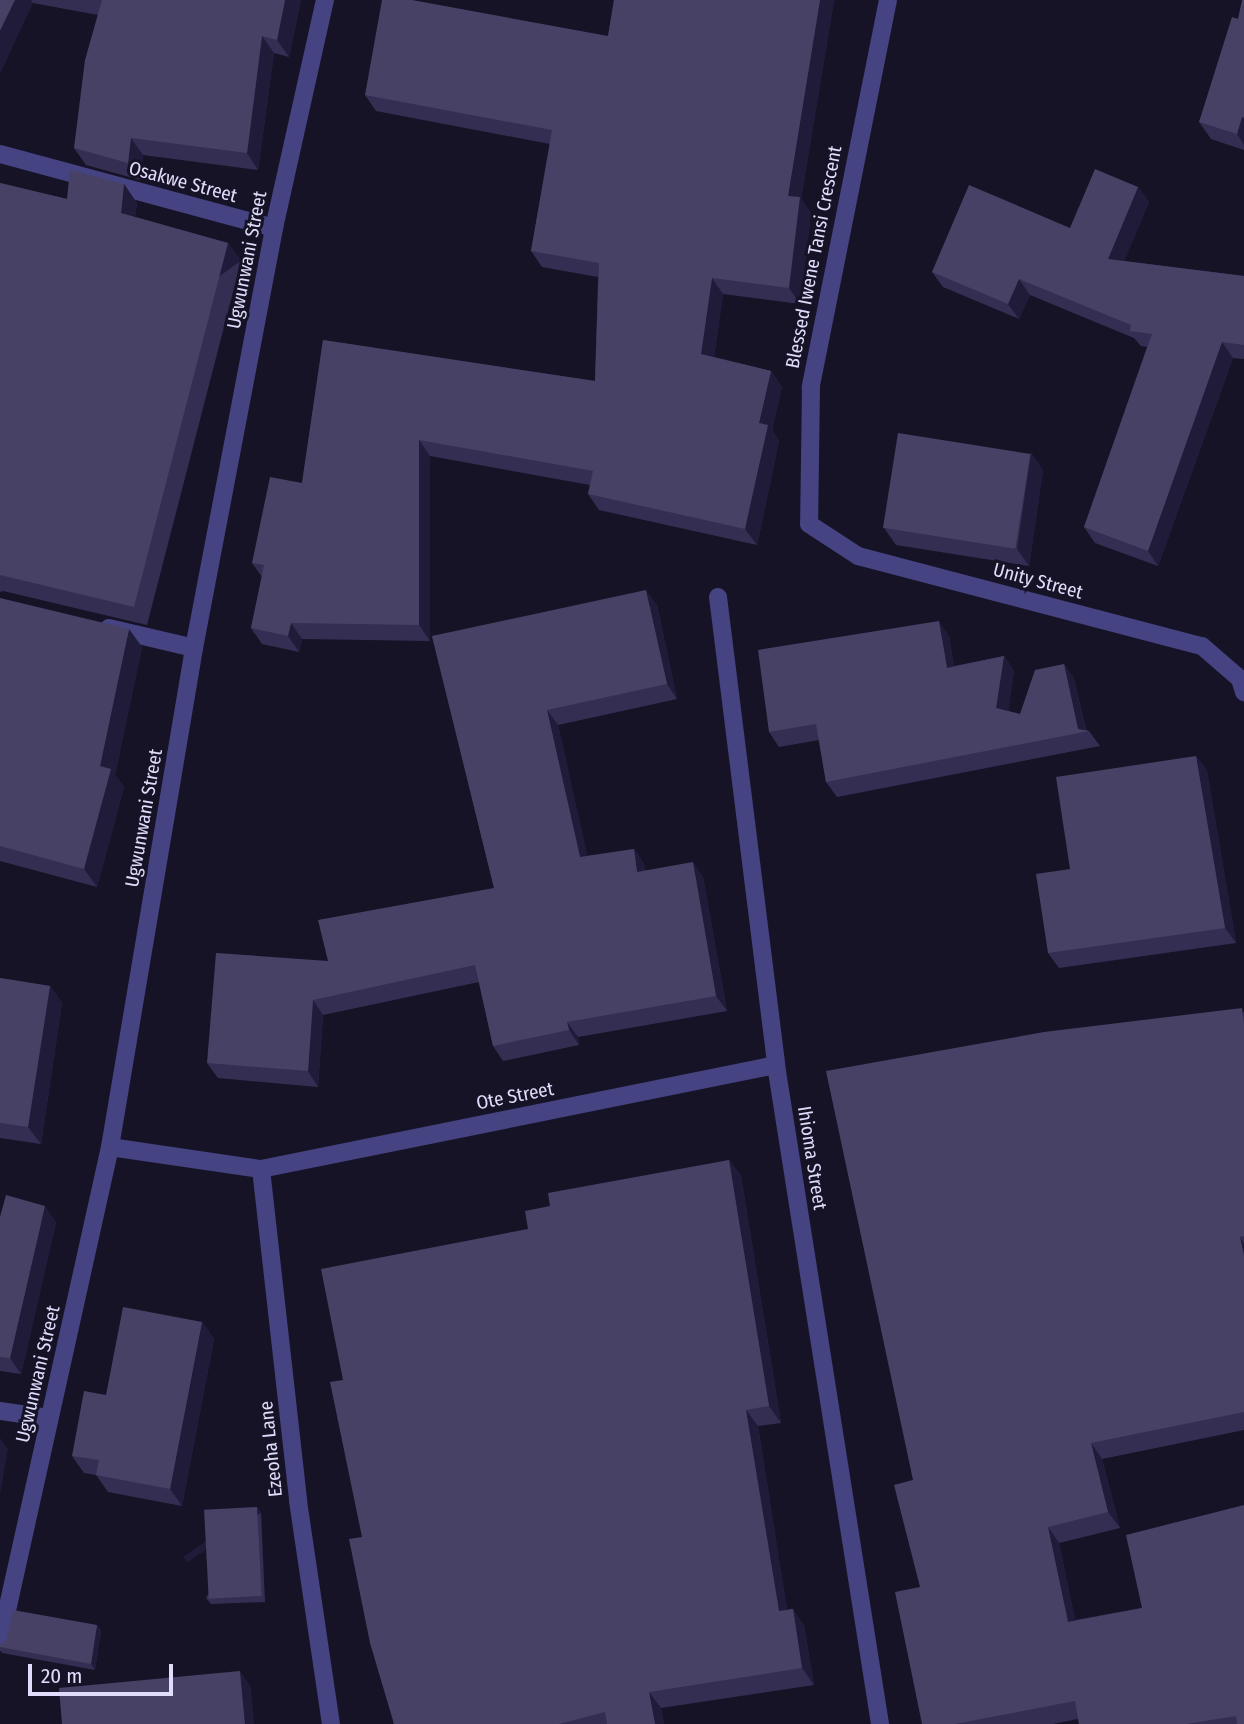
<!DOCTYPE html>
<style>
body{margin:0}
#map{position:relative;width:1244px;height:1724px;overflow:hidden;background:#161327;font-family:"Fira Sans Condensed",sans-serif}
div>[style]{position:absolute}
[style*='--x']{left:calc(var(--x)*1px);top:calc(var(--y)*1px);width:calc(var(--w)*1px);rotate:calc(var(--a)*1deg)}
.minor>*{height:18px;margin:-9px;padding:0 9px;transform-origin:9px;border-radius:9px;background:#454381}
.wall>*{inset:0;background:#352e53}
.shaded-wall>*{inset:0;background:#211b3a;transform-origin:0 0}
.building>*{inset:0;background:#474165;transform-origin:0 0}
span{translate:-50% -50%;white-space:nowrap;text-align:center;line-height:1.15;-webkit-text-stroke:6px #161327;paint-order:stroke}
.street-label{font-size:19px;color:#e0dcfb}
.scale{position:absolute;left:28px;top:1664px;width:145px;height:32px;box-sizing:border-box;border:4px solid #e0dcfb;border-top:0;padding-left:9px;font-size:21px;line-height:24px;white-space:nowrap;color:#e0dcfb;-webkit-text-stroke:5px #161327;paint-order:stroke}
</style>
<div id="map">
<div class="minor">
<i style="--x:888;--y:0;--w:395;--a:101.3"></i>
<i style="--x:811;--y:387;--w:137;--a:90.8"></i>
<i style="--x:809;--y:524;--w:59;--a:33.1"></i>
<i style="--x:858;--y:556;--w:356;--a:14.7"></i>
<i style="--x:1202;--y:646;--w:50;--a:41"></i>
<i style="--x:1240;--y:679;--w:14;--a:73"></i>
<i style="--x:0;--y:154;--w:284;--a:15.1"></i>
<i style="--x:718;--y:597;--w:472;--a:82.9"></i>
<i style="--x:776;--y:1065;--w:667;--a:81.03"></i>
<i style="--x:109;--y:628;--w:87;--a:13.2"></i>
<i style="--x:110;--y:1147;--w:153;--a:8.3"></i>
<i style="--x:261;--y:1169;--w:525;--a:-11.42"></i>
<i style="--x:261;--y:1169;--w:334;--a:83.6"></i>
<i style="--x:298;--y:1501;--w:225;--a:81.6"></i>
<i style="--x:0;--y:1411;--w:49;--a:8.1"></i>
<i style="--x:0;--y:1642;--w:507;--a:-77.47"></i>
<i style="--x:110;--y:1147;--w:506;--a:-80.44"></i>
<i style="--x:194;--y:648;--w:428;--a:-79.2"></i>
<i style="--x:274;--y:228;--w:234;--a:-77.4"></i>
</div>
<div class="wall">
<i style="clip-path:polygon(0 0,301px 0,289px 57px,274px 53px,258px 170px,143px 155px,140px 180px,86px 165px,74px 148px,98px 15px,33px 3px)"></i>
<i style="clip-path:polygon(614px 0,834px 0,801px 199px,811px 213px,800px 304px,723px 294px,714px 357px,771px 371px,782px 387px,772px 430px,779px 441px,757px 545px,599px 510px,588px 494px,590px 485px,430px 456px,430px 641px,302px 639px,299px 652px,262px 644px,251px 628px,262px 577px,252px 563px,302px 483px,323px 340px,595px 381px,598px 277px,542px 267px,531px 251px,550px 144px,376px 111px,365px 95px,608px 36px)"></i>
<i style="clip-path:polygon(1244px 0,1244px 150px,1211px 139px,1199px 122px,1238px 19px)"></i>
<i style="clip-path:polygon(0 183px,67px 199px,124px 184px,137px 203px,135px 217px,228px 243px,241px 261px,147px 625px,3px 591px,0 592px)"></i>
<i style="clip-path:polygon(1138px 187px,1149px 202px,1124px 261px,1244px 276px,1244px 359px,1233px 358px,1158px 566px,1095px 543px,1084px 527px,1147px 347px,1141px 346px,1134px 338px,1030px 295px,1019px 319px,943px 287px,932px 272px,1070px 228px)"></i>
<i style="clip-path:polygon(1031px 453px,1043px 470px,1029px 566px,896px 545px,884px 528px)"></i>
<i style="clip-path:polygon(0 598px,142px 647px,115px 775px,124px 787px,97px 887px,0 861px)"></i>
<i style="clip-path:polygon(657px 605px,677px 699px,558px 725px,587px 856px,634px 849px,644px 864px,645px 870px,703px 877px,727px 1011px,578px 1037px,579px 1045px,503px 1061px,493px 1046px,479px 982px,323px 1015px,318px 1087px,218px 1078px,207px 1063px,328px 961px,494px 888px,432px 636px)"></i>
<i style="clip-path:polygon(949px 636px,954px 666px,1004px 656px,1014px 671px,1008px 711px,1020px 714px,1064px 664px,1074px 679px,1086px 730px,1089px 731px,1100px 746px,837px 797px,826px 782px,819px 740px,779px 747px,769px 732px)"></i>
<i style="clip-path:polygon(1196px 756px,1207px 771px,1236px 943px,1059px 968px,1048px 953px,1070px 869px)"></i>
<i style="clip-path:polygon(0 978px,50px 986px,62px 1003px,41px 1144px,0 1138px)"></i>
<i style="clip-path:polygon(1244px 1011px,1244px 1430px,1102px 1459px,1120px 1528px,1059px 1543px,1075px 1620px,1142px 1608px,1244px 1724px,1079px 1724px,1078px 1719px,1053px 1724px,922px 1724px,920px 1587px,913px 1480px)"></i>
<i style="clip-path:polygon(729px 1160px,741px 1176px,781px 1423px,758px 1426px,787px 1610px,793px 1609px,804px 1626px,814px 1685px,661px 1708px,664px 1724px,394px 1724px,362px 1537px,343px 1380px,528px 1229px,550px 1206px)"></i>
<i style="clip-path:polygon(0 1217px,56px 1222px,21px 1374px,0 1371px)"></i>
<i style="clip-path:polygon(202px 1322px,214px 1339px,182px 1506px,108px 1492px,96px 1475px,84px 1473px,72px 1456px,106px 1395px)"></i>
<i style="clip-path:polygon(257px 1507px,261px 1513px,265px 1602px,211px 1604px,206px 1598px)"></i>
<i style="clip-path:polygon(97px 1625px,101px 1631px,95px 1670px,2px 1653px,0 1650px,0 1645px)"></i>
</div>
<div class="shaded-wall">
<i style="clip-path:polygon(15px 0,31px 0,33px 3px,0 74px,0 31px)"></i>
<i style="clip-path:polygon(285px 0,301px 0,289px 57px,277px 40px)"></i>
<i style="clip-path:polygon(820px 0,834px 0,801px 199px,811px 213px,800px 304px,789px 288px,788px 196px)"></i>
<i style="clip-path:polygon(262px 36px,274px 53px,258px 170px,247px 153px)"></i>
<i style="clip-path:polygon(1242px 117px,1244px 119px,1244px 145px,1237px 134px)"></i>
<i style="clip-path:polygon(131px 138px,143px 155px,140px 180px,128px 163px)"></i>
<i style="clip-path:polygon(124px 184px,137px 203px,133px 231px,121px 213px)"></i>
<i style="clip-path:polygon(1138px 187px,1149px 202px,1119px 274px,1108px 259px)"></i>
<i style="left:228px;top:243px;width:22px;height:376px;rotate:54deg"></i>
<i style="clip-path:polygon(712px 278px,723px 294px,712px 370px,701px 354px)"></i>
<i style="clip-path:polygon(1019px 279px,1030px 295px,1019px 319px,1008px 304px)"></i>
<i style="clip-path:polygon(1222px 342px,1233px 358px,1158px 566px,1148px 551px)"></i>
<i style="clip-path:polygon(771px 371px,782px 387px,772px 430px,779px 441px,757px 545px,745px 529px,759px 423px)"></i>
<i style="clip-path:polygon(419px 440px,430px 456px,430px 641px,419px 625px)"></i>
<i style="clip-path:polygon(1031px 453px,1043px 470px,1029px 566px,1017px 549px)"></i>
<i style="clip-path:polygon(646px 590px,657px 605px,677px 699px,667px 684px)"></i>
<i style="clip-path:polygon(939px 621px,949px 636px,957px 683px,947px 668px)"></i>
<i style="clip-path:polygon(291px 623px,302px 639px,299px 652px,288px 636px)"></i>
<i style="clip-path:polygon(129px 629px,142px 647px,115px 775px,124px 787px,97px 887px,84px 869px,100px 766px)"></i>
<i style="clip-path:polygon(1004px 656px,1014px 671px,1007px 723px,996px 708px)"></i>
<i style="clip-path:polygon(1064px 664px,1074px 679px,1086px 732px,1078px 729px)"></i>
<i style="clip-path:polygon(547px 710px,558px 725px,591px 872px,580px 857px)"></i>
<i style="clip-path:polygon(1196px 756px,1207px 771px,1236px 943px,1225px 928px)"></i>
<i style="clip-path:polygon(634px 849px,644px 864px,648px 887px,637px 872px)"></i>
<i style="clip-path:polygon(693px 862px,703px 877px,727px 1011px,716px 996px)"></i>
<i style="clip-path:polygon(50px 986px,62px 1003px,41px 1144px,28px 1127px)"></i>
<i style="clip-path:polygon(313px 1000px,323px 1015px,318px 1087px,308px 1071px)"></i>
<i style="clip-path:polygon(567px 1022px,578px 1037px,579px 1045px,569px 1030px)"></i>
<i style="clip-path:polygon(729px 1160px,741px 1176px,781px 1423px,769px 1406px)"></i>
<i style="clip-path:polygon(45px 1206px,56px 1222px,21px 1374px,10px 1358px)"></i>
<i style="clip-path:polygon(1240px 1237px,1244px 1243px,1244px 1256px)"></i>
<i style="clip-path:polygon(202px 1322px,214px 1339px,182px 1506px,170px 1489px)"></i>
<i style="clip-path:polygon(746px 1410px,758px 1426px,790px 1628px,779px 1611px)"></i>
<i style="clip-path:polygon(0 1438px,8px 1449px,0 1494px)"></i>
<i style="clip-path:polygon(1091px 1443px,1102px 1459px,1120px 1528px,1108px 1512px)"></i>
<i style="left:257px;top:1507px;width:7px;height:89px;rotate:56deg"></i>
<i style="clip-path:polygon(1048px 1527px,1059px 1543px,1079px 1638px,1068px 1622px)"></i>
<i style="clip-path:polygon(793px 1609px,804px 1626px,814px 1685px,802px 1668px)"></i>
<i style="clip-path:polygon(97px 1625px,101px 1631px,95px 1670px,91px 1664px)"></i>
<i style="clip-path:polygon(240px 1671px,251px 1687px,254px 1724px,245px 1724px)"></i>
<i style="clip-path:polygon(649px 1692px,661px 1708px,664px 1724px,655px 1724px)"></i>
</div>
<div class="building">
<i style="clip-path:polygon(0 0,15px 0,0 31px)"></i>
<i style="clip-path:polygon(99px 0,285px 0,277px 40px,262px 36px,247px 153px,131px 138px,128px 163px,74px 148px,85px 60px,102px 0)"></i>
<i style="clip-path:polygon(382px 0,412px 0,608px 36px,614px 0,820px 0,788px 196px,800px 197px,789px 288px,712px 278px,701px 354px,771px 371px,759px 423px,768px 425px,745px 529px,588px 494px,593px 471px,419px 440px,419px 625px,291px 623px,288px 636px,251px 628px,264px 565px,252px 563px,270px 477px,302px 483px,323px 340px,595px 381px,599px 263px,531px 251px,552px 130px,365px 95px)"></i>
<i style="clip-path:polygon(1242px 0,1244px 0,1244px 117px,1242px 117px,1237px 134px,1199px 122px,1232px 17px,1238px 19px)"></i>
<i style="clip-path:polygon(1095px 169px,1138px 187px,1108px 259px,1244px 276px,1244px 345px,1222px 342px,1148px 551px,1084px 527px,1152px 334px,1130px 331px,1131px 325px,1019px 279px,1008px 304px,932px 272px,969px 185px,1070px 228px)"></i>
<i style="clip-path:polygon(70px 170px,124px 184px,121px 213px,228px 243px,134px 607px,0 575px,0 183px,67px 199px)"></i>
<i style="left:898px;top:433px;width:134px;height:96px;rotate:9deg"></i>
<i style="clip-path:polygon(646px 590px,667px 684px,547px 710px,580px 857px,634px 849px,637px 872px,693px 862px,716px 996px,567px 1022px,569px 1030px,493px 1046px,475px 965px,313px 1000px,308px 1071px,207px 1063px,216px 953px,328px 961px,318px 920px,494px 888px,432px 636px)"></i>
<i style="clip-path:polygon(0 598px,129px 629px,100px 766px,111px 769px,84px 869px,0 846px)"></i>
<i style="clip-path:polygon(939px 621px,947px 668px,1004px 656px,996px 708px,1020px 714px,1035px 670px,1064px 664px,1078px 729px,1089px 731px,826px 782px,816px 724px,769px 732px,758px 650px)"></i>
<i style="clip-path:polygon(1196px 756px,1225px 928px,1048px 953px,1036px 874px,1070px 869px,1056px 777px)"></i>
<i style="clip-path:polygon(0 978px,50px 986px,28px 1127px,0 1123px)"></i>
<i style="clip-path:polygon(1242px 1008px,1244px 1025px,1244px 1236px,1240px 1237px,1244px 1256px,1244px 1412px,1091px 1443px,1108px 1512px,1048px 1527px,1068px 1622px,1142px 1608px,1126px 1535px,1244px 1505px,1244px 1724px,1237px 1724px,1236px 1716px,1186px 1724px,1079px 1724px,1075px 1701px,955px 1724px,922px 1724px,895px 1592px,920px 1587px,894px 1485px,913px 1480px,826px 1071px,1044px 1032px)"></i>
<i style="clip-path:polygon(729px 1160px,769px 1406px,746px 1410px,779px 1611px,793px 1609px,802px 1668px,649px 1692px,655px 1724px,607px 1724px,605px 1712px,559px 1724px,394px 1724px,370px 1643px,349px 1539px,362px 1537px,330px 1382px,343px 1380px,321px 1269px,528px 1229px,525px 1211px,550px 1206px,548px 1193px)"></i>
<i style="clip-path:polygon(6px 1195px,45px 1206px,10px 1358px,0 1357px,0 1217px)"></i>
<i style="clip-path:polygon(123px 1307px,202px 1322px,170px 1489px,96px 1475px,99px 1460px,72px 1456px,84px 1391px,106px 1395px)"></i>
<i style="left:257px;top:1507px;width:89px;height:53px;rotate:87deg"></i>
<i style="clip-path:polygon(13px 1610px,97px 1625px,91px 1664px,0 1647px,0 1645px,7px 1639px)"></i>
<i style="clip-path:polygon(240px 1671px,245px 1724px,62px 1724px,59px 1688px)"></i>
</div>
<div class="street-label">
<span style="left:183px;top:182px;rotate:15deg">Osakwe Street</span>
<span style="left:814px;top:257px;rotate:-79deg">Blessed Iwene Tansi Crescent</span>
<span style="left:247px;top:260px;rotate:-79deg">Ugwunwani Street</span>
<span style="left:1038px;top:581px;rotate:15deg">Unity Street</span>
<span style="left:144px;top:818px;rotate:-80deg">Ugwunwani Street</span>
<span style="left:515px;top:1096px;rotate:-11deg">Ote Street</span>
<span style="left:812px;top:1158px;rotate:81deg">Ihioma Street</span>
<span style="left:38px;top:1374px;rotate:-77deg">Ugwunwani Street</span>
<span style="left:271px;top:1449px;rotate:-96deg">Ezeoha Lane</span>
</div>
<div class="scale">20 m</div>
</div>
